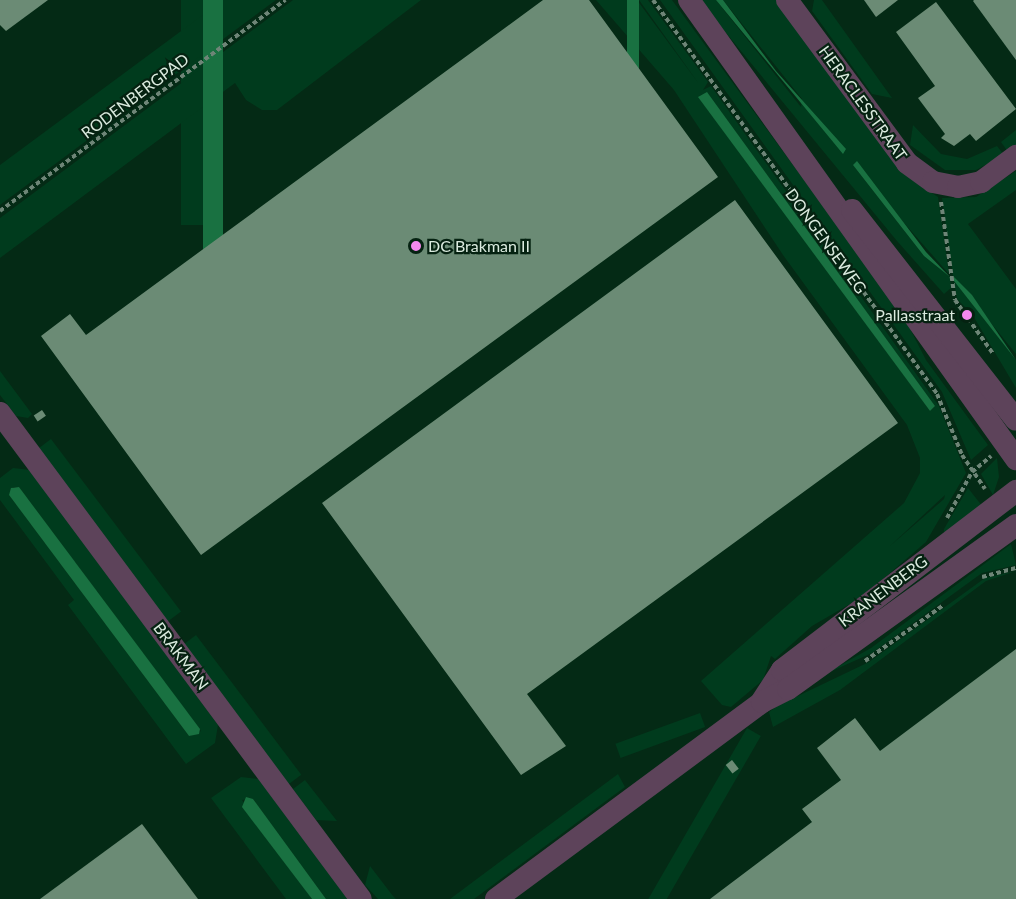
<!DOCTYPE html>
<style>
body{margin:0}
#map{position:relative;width:1016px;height:899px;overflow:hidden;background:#052211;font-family:Lato,sans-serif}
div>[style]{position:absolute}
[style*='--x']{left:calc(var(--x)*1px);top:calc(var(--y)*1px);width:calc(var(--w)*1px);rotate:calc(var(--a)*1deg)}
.built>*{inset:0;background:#042a15;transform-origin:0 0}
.green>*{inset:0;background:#003b1d;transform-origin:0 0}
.water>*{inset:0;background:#197141;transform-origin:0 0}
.building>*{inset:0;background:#6b8b75;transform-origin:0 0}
.path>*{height:4px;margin-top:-2px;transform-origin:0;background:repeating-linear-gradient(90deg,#6e8577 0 4.5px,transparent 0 7.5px)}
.minor>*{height:22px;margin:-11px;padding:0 11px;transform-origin:11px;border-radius:11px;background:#5d435a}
.dots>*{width:16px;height:16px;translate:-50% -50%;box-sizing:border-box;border:3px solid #052211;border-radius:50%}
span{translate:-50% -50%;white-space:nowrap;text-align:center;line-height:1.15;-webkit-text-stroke:4.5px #052211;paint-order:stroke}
.street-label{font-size:16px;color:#dbebdf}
.poi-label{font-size:16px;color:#dbebdf}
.left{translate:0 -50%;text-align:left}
.right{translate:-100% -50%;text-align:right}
</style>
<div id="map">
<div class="built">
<i style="left:0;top:0;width:1016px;height:899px"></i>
</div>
<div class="green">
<i style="left:181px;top:0;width:22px;height:225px"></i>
<i style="clip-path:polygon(223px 0,276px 0,0 205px,0 165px)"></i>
<i style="clip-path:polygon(293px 0,421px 0,277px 110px,262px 110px,246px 100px,235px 83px,0 258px,0 218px)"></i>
<i style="clip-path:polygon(evenodd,596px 0,637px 0,699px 84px,639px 0,648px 0,708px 82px,703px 90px,711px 86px,939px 406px,966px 473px,926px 542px,862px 597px,812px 626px,775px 659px,771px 656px,763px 680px,731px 707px,722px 705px,701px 681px,904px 503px,920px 473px,920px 458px,907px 425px,783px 255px,674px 90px,596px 0,707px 92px,935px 406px,930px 411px,857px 311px,707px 92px,596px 0,945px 495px,944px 499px,890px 546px,945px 495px)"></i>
<i style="clip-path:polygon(660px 0,672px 0,903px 315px,926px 360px,988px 445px,971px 460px,942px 392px)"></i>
<i style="clip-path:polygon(699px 0,716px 0,801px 107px,802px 99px,723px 0,779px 0,911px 179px,938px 197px,949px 274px,853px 165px,924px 256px,950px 277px,951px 288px,944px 294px,897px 241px)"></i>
<i style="clip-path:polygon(814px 0,822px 0,892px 98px,872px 94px,812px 11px)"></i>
<i style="clip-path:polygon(913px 125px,941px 154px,967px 159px,997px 146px,1004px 155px,976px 170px,945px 170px,910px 145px)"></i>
<i style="clip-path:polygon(1016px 130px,1016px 146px,1008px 152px,1001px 142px)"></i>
<i style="clip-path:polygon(1016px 171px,1016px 190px,968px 224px,1016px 289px,1016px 354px,953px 276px,942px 198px,976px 197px)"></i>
<i style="clip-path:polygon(954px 281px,1016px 360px,1016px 388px,972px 314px,957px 299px)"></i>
<i style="clip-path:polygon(0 371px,32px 414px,28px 418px,16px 416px,0 395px)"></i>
<i style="left:51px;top:439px;width:216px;height:17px;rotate:53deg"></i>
<i style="clip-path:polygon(997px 458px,999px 477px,993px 495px,981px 474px)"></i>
<i style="clip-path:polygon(evenodd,13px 468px,31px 470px,218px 725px,215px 743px,186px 764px,68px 605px,74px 600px,0 500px,0 478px,13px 468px,13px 487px,19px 487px,201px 731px,189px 736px,9px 495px,13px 487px)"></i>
<i style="clip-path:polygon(968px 488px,983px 507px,944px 533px,944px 529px)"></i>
<i style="clip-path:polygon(1011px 544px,1016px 565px,982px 573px,872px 653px,823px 675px,871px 648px)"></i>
<i style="clip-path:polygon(1016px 571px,986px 581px,840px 690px,773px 727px,769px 712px,777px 706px,869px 662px,985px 578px)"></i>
<i style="left:196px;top:635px;width:175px;height:20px;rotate:53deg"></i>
<i style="left:700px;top:713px;width:15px;height:90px;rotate:70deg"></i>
<i style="left:747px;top:728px;width:16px;height:287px;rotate:30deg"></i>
<i style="clip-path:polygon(618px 774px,625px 787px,610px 798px,474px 899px,450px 899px)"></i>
<i style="clip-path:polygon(241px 777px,259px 779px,348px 899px,326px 899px,253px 799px,242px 800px,312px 899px,286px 899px,211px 798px)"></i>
<i style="clip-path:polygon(305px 780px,337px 821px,316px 820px,293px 789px)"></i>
<i style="clip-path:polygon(370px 866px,393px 896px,396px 899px,378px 899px,365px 885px)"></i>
</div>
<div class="water">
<i style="left:203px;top:0;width:20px;height:252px"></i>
<i style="left:627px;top:0;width:12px;height:111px"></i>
<i style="clip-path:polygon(716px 0,723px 0,776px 71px,846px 149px,843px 154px)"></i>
<i style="clip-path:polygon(707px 92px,935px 406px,930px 411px,698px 97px)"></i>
<i style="clip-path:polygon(857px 161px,926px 252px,950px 277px,924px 256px,853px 165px)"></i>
<i style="clip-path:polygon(953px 276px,972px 295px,1016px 360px,954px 281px)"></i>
<i style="clip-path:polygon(19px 487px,200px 729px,199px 734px,189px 736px,9px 495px,11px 488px)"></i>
<i style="clip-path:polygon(246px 797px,253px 799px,326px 899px,312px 899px,242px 807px)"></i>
</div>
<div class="building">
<i style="clip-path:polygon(0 0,48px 0,6px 31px,0 25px)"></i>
<i style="clip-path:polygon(543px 0,589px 0,718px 177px,201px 555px,41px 336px,70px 314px,86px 335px)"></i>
<i style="clip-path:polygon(864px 0,898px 0,876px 17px)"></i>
<i style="clip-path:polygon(974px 0,1016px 0,1016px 60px,973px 1px)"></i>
<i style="clip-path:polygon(936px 2px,1016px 109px,976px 141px,970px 134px,954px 146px,941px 138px,945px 134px,918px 98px,935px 86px,896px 32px)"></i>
<i style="clip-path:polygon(735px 200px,898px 423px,527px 694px,566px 746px,521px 775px,322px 503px)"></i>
<i style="left:42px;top:410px;width:7px;height:10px;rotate:56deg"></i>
<i style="clip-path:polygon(1016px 649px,1016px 899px,710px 899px,812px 822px,802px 809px,841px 780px,817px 748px,855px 718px,880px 751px)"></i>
<i style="left:732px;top:760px;width:11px;height:8px;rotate:52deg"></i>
<i style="clip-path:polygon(142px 824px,198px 899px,40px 899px)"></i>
</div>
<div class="path">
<i style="--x:653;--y:0;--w:486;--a:54.2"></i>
<i style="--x:937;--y:394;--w:66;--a:67.7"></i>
<i style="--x:962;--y:455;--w:41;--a:55.9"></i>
<i style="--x:941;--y:202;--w:99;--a:81.9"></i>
<i style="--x:955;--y:300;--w:67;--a:54.7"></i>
<i style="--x:0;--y:211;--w:355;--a:-36.5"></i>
<i style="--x:947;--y:518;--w:52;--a:-61.5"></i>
<i style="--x:972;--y:472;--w:25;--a:-40"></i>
<i style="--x:982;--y:577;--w:35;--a:-15"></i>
<i style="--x:865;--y:661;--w:95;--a:-35.5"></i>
</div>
<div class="minor">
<i style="--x:689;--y:0;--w:564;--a:54.53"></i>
<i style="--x:787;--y:0;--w:202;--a:53.6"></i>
<i style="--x:907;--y:163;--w:32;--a:36"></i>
<i style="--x:933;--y:182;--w:25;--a:11"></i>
<i style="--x:958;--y:187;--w:24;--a:-12"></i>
<i style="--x:981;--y:182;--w:44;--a:-36.6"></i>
<i style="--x:852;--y:210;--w:266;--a:52"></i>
<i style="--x:0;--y:413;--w:605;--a:53.4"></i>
<i style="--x:762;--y:701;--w:37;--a:-57"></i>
<i style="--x:782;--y:670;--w:295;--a:-37.4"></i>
<i style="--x:496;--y:899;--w:331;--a:-36.5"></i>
<i style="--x:762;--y:702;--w:29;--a:-27"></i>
<i style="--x:788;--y:689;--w:281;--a:-35.7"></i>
</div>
<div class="dots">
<i style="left:416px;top:246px;background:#f589ee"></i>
<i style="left:967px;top:315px;background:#f589ee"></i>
</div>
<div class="street-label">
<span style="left:135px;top:96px;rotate:-37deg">RODENBERGPAD</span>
<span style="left:863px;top:103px;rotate:54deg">HERACLESSTRAAT</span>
<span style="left:826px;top:241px;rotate:54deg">DONGENSEWEG</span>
<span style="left:883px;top:591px;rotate:-37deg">KRANENBERG</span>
<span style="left:181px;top:656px;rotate:53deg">BRAKMAN</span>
</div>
<div class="poi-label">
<span class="left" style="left:428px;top:246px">DC Brakman II</span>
<span class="right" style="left:955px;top:315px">Pallasstraat</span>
</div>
</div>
